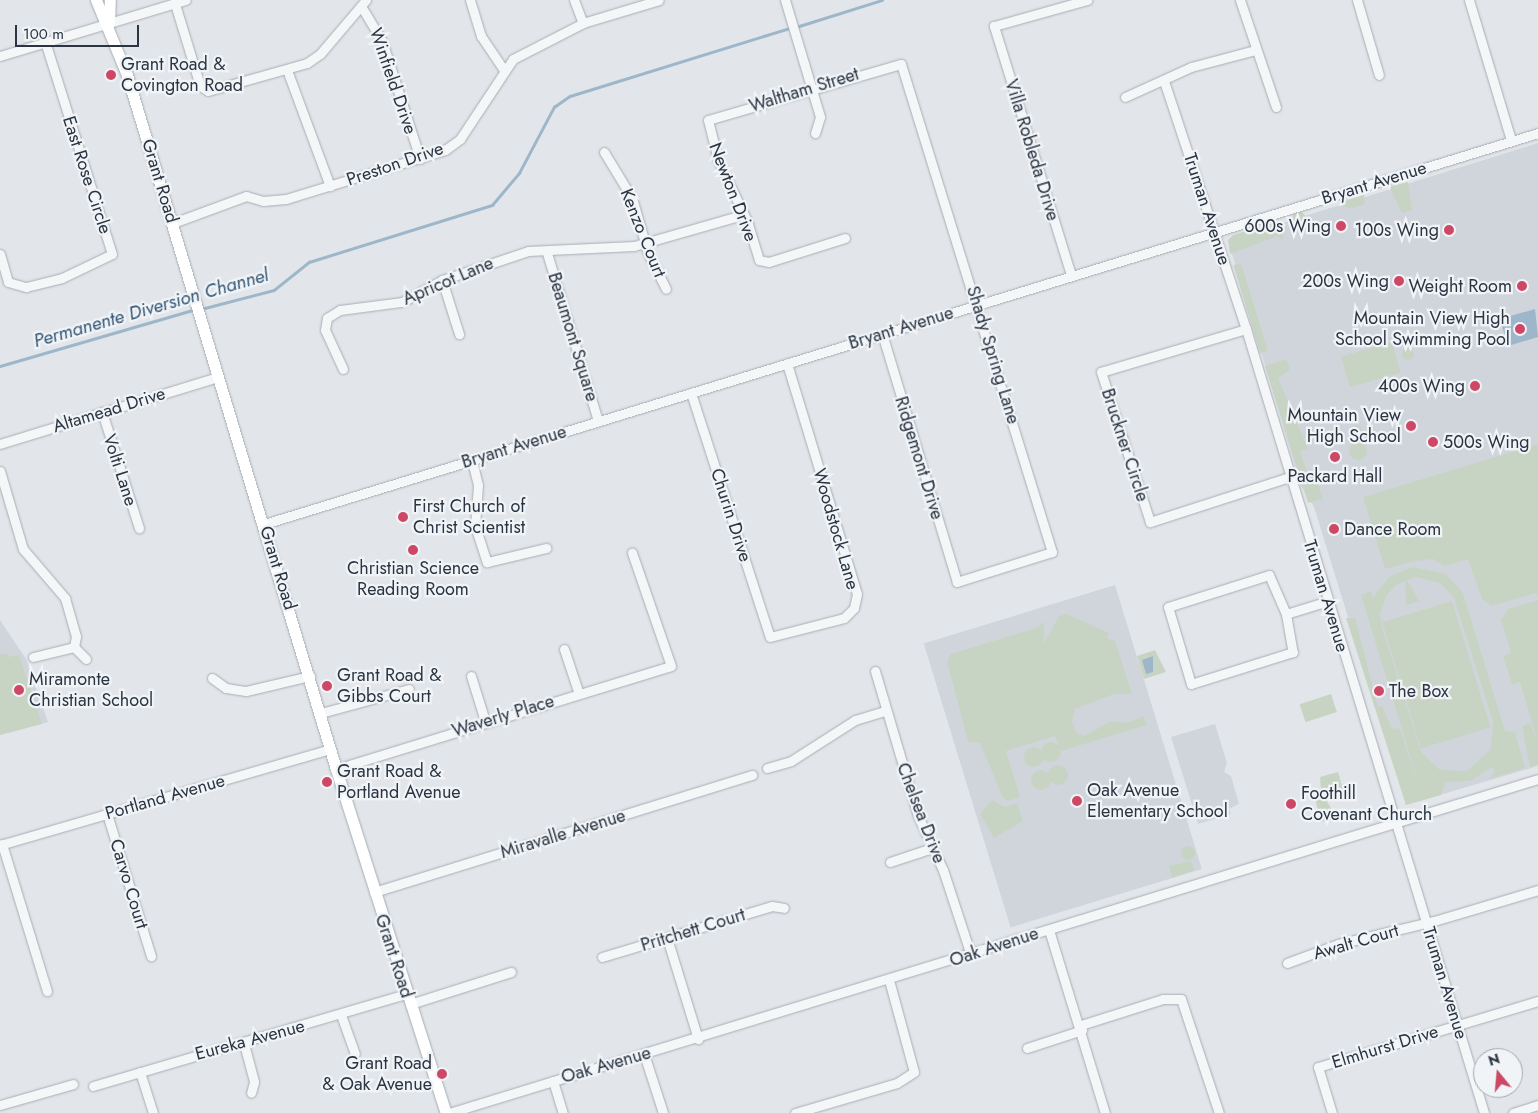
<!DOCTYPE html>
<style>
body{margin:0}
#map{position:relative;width:1538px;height:1113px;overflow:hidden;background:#e2e6ea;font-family:Jost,sans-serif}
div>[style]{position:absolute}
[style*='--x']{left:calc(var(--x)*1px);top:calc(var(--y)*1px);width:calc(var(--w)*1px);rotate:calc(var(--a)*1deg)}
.built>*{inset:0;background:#d0d5dc;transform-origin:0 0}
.green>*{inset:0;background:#c8d4c3;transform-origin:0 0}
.round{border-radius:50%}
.water>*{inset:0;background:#9db6ca}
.stream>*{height:2.5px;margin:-1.25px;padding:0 1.25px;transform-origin:1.25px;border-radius:1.25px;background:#9db6ca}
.roads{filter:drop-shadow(0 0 1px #a7adb4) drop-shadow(0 0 1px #a7adb4)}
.minor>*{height:9px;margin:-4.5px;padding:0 4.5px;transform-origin:4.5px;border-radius:4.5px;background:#f4f6f8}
.major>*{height:11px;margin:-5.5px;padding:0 5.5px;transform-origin:5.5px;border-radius:5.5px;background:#fff}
.dots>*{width:14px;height:14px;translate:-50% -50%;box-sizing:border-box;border:2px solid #f1f4f7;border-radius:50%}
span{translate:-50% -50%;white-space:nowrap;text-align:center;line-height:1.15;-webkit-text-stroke:4.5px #f1f4f7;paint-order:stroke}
.poi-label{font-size:18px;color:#2a3442}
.left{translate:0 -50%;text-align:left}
.right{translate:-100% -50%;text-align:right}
.street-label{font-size:18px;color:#2a3442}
.water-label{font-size:19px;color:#345676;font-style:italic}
.north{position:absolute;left:1473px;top:1048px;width:50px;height:50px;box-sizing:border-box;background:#f1f4f7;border:1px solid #a1a7af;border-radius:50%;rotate:343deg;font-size:14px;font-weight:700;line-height:20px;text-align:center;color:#2a3442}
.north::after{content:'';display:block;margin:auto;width:18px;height:22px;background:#ce4866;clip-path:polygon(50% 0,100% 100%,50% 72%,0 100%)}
.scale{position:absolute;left:15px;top:25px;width:124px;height:22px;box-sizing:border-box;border:2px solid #2a3442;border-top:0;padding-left:6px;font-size:15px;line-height:18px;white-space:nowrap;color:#2a3442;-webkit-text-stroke:4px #f1f4f7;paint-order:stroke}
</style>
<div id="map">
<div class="built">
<i style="clip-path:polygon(1538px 143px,1538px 766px,1406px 805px,1314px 507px,1301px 486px,1228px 240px)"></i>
<i style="left:1115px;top:585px;width:297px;height:200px;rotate:73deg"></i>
<i style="clip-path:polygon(0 620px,26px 659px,48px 722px,0 735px)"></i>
<i style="clip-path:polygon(1215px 724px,1227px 763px,1224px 772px,1231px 776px,1239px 804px,1229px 809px,1231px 814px,1198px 824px,1171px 737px)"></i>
</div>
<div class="green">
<i style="clip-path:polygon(1408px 182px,1412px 210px,1402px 213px,1389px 187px)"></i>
<i style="clip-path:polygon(1364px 195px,1365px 204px,1350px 209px,1338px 203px)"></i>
<i class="round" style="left:1292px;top:212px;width:14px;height:14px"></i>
<i style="clip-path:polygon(1279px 221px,1283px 240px,1278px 236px,1230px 254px,1228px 240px,1233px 235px)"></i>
<i style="left:1241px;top:263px;width:92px;height:8px;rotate:73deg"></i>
<i style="left:1392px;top:342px;width:32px;height:53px;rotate:74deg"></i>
<i class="round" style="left:1402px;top:348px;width:12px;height:12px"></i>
<i style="clip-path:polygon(1287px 359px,1290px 370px,1278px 378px,1308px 449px,1300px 451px,1311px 484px,1317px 482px,1323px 499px,1308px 503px,1265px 366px)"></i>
<i class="round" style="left:1350.5px;top:424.5px;width:11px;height:11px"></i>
<i class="round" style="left:1349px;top:442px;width:18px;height:18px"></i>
<i style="clip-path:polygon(1538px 444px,1538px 597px,1536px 593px,1491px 606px,1482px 599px,1468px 559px,1444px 566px,1433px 559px,1416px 561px,1385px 569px,1363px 497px)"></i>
<i style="clip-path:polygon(evenodd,1413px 567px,1446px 574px,1463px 593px,1505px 731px,1515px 732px,1525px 768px,1489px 779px,1495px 771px,1492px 767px,1470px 781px,1445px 782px,1441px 795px,1406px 805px,1346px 618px,1355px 618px,1378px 707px,1382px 706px,1392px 728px,1400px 729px,1419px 785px,1361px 595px,1371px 591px,1373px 597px,1390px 576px,1413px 567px,1415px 577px,1440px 583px,1454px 598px,1493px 722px,1491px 749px,1467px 771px,1440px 770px,1421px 752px,1382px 627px,1380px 614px,1387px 595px,1396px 585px,1415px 577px)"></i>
<i style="clip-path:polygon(1405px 581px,1407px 581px,1420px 601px,1406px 605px)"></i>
<i style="clip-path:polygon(1538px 600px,1538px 764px,1530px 767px,1522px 726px,1530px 723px,1537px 740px,1520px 682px,1512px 685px,1503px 656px,1511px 653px,1501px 620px,1508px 609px)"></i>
<i style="left:1452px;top:601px;width:132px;height:73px;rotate:73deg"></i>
<i style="clip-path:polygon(1066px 614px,1109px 633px,1107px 638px,1115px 641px,1132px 694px,1114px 694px,1075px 709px,1072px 722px,1077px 733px,1084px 736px,1111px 721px,1127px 723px,1143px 716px,1147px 725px,1061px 751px,1055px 736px,1006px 751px,1020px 797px,1009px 801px,1003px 798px,980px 743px,968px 742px,947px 661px,951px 654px,1036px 628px,1044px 622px,1044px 643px,1059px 616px)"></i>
<i style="clip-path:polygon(1155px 650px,1166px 672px,1144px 679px,1137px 656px)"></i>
<i style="clip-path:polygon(7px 653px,8px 657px,19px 655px,42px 724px,0 735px,0 655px)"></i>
<i style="left:1331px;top:694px;width:19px;height:33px;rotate:72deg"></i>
<i class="round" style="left:1041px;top:742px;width:20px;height:20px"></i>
<i class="round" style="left:1024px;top:747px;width:20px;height:20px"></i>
<i class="round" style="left:1048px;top:765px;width:20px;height:20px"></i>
<i class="round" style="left:1031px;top:770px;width:20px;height:20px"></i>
<i style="clip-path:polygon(1338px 772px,1343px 789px,1321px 790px,1320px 777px)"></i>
<i style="clip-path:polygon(1315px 798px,1326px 800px,1337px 818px,1321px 822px)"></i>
<i style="clip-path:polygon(992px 800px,1005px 807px,1017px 803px,1023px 821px,994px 838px,980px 814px)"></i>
<i class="round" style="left:1181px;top:846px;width:14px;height:14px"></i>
<i style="clip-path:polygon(1191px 861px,1195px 870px,1172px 878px,1169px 866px)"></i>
</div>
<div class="water">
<i style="clip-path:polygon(1535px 309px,1538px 337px,1508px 346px,1500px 319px)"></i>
<i style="clip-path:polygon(1153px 656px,1153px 672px,1146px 674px,1142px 660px)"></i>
</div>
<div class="stream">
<i style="--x:796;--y:27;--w:90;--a:-17.4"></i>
<i style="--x:201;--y:309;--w:75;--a:-14.6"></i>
<i style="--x:274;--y:290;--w:45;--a:-38.7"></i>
<i style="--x:309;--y:262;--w:192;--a:-17.3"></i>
<i style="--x:492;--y:205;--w:42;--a:-49.8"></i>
<i style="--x:519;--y:173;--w:75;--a:-62.1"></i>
<i style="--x:554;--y:107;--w:19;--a:-35"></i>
<i style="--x:570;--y:96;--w:230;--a:-17.2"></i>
<i style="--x:0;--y:366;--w:201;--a:-16.2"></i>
</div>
<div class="roads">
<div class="minor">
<i style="--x:470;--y:0;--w:38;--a:73"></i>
<i style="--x:481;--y:36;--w:40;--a:56"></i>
<i style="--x:574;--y:0;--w:25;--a:69"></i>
<i style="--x:785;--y:0;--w:122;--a:73.3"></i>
<i style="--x:820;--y:117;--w:17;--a:107"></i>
<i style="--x:1240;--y:0;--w:113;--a:71.4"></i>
<i style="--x:1357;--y:0;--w:78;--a:73.7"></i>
<i style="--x:1469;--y:0;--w:146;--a:73.3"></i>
<i style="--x:175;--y:4;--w:86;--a:73"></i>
<i style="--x:200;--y:86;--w:9;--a:32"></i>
<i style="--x:208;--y:91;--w:103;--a:-15.8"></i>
<i style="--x:307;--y:63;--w:16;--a:-35"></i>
<i style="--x:320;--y:54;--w:71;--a:-49.6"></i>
<i style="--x:361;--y:6;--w:41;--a:59"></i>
<i style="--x:382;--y:41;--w:124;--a:72.1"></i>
<i style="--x:0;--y:56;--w:194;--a:-16.8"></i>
<i style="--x:287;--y:70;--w:124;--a:69.7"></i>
<i style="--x:1164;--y:81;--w:261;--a:71.7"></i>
<i style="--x:1246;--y:329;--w:819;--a:73.11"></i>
<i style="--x:1125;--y:97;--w:72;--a:-24.4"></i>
<i style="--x:1191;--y:67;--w:66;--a:-14.9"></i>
<i style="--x:604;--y:152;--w:54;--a:58.7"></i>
<i style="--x:632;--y:198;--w:57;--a:73.8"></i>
<i style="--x:648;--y:253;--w:40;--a:63.4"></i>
<i style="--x:173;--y:223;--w:78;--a:-20.3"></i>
<i style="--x:246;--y:196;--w:18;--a:16"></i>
<i style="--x:263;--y:201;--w:23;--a:-5"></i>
<i style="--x:286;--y:199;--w:166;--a:-17.1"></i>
<i style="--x:445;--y:150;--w:19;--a:-36"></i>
<i style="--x:460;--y:139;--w:96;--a:-56.5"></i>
<i style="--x:513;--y:59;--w:79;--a:-27.2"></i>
<i style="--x:583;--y:23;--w:79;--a:-16.8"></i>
<i style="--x:845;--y:238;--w:80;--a:162.5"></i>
<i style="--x:769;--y:262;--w:10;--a:-169"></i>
<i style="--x:759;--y:260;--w:39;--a:-107"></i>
<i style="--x:748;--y:223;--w:70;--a:-115.5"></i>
<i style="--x:718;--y:160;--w:41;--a:-104"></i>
<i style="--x:708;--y:120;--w:201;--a:-16.2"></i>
<i style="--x:901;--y:64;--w:511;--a:72.81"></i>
<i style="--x:1052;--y:552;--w:100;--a:162.5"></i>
<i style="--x:957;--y:582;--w:259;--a:-106.8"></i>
<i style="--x:547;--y:253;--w:176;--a:73.1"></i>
<i style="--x:0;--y:254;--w:29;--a:74"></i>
<i style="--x:8;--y:282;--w:19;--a:16"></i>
<i style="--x:26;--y:287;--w:37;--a:-14"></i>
<i style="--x:62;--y:278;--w:55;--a:-25.6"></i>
<i style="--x:112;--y:254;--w:222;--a:-107.5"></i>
<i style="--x:1071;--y:275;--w:261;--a:-107.2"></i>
<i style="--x:994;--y:26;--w:97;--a:-15.6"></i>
<i style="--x:442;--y:280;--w:57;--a:72.5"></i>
<i style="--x:1246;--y:329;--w:151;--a:163.5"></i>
<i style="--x:1101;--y:372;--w:158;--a:71.9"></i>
<i style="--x:1150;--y:522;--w:146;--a:-17.9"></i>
<i style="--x:343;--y:369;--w:43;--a:-114.8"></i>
<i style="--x:325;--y:330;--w:12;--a:-81"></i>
<i style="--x:327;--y:318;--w:15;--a:-32"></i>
<i style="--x:340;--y:310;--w:63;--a:-7.4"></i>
<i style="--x:402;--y:302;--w:46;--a:-28.8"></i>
<i style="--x:442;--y:280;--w:91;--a:-18.6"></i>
<i style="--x:528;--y:251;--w:106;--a:-2.7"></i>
<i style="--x:634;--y:246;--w:112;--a:-16"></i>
<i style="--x:691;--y:393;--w:256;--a:72.1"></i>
<i style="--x:770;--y:637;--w:76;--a:-14.4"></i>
<i style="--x:844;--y:618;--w:14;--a:-45"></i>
<i style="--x:854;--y:608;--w:14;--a:-78"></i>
<i style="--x:857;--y:594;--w:241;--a:-106.9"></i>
<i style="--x:102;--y:412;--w:122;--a:72.3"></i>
<i style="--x:0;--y:444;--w:228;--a:-17.1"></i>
<i style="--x:472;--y:461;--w:25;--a:76"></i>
<i style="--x:478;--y:485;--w:41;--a:94.2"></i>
<i style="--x:475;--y:526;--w:38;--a:72"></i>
<i style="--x:487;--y:562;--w:61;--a:-13.3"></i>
<i style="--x:0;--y:471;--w:81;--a:73.6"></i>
<i style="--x:23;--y:549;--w:65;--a:49.4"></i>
<i style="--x:65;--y:598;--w:40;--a:74"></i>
<i style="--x:76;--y:636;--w:11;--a:100"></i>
<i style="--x:74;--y:647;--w:17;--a:45"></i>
<i style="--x:264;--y:524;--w:1333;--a:-17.06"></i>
<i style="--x:1269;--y:575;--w:43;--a:66.4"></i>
<i style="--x:1286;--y:614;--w:39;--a:80"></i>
<i style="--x:1293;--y:652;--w:107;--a:162.6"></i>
<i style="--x:1191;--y:684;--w:80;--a:-106.6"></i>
<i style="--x:1168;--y:607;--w:106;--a:-17.6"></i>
<i style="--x:1286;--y:614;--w:44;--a:-17.2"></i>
<i style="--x:564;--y:649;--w:47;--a:71.6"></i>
<i style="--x:33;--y:657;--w:42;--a:-13.7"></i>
<i style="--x:875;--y:671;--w:151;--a:73.5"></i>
<i style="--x:918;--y:816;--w:60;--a:65.2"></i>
<i style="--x:943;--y:870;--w:89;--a:71.8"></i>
<i style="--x:471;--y:676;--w:47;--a:72.7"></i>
<i style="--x:212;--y:678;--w:17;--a:36"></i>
<i style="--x:226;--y:688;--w:20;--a:9"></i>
<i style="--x:246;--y:691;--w:66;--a:-13.2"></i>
<i style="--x:321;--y:713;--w:91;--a:-15.3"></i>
<i style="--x:767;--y:768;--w:25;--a:-16"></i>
<i style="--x:791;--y:761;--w:76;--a:-32.6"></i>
<i style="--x:855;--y:720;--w:31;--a:-17"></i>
<i style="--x:336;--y:769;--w:350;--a:-17.1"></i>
<i style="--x:671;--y:666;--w:120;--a:-109"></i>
<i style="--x:107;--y:814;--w:149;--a:72.8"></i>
<i style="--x:2;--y:844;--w:154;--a:73"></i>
<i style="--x:0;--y:845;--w:344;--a:-16.2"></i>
<i style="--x:890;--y:862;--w:44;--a:-18.4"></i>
<i style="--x:374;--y:892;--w:396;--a:-17.2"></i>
<i style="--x:1049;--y:930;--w:191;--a:73"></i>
<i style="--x:667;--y:938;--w:106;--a:72.9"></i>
<i style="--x:602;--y:957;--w:177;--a:-16.7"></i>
<i style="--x:772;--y:906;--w:12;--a:9"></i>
<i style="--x:1287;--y:963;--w:54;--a:-20.4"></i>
<i style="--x:1338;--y:944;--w:99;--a:-13.5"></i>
<i style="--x:1434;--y:921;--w:109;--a:-16.6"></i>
<i style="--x:410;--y:1004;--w:106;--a:-17.6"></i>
<i style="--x:341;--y:1015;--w:41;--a:70.3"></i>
<i style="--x:1081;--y:1025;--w:86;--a:-17.6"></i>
<i style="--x:1163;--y:999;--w:18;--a:0"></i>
<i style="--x:1181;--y:999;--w:120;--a:71.6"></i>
<i style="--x:244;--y:1044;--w:39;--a:75"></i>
<i style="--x:254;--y:1082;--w:11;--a:105"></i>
<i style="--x:1027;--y:1048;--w:58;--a:-18.1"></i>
<i style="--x:644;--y:1054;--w:62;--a:72.1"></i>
<i style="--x:140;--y:1072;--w:43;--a:72.4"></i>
<i style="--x:553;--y:1081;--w:34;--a:73"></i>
<i style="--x:93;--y:1086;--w:326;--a:-16.4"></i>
<i style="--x:0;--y:1105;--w:76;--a:-16"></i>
<i style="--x:449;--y:1113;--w:1139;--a:-17.05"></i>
<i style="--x:795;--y:1113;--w:106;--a:-16.4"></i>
<i style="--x:897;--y:1083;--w:20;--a:-33"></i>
<i style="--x:914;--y:1072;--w:95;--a:-105.2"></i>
<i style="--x:1332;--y:1113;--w:48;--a:-106.9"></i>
<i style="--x:1318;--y:1067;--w:230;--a:-16.7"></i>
<i style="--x:1513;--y:1113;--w:26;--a:-18"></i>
</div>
<div class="major">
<i style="--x:96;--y:0;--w:81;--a:67.5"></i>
<i style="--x:127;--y:75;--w:725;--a:73.24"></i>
<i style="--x:336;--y:769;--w:361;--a:72.3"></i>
<i style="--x:109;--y:23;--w:23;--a:-88"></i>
</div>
</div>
<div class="dots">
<i style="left:111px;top:75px;background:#ce4866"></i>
<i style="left:1341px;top:226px;background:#ce4866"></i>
<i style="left:1449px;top:230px;background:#ce4866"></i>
<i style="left:1399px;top:281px;background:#ce4866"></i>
<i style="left:1522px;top:286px;background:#ce4866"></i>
<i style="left:1520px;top:329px;background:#ce4866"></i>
<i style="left:1475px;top:386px;background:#ce4866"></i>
<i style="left:1411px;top:426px;background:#ce4866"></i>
<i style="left:1433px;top:442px;background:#ce4866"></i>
<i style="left:1335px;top:457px;background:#ce4866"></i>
<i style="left:403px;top:517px;background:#ce4866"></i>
<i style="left:1334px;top:529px;background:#ce4866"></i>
<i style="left:413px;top:550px;background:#ce4866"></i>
<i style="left:327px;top:686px;background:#ce4866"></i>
<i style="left:19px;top:690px;background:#ce4866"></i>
<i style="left:1379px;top:691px;background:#ce4866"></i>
<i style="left:327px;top:782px;background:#ce4866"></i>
<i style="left:1077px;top:801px;background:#ce4866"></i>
<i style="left:1291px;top:804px;background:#ce4866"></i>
<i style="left:442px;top:1074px;background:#ce4866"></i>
</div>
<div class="poi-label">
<span class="left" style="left:121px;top:75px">Grant Road &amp;<br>Covington Road</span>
<span class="right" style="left:1331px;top:226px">600s Wing</span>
<span class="right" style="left:1439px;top:230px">100s Wing</span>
<span class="right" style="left:1389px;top:281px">200s Wing</span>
<span class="right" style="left:1512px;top:286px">Weight Room</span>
<span class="right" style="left:1510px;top:329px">Mountain View High<br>School Swimming Pool</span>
<span class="right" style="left:1465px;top:386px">400s Wing</span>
<span class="right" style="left:1401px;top:426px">Mountain View<br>High School</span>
<span class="left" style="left:1443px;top:442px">500s Wing</span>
<span style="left:1335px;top:476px">Packard Hall</span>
<span class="left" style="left:413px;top:517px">First Church of<br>Christ Scientist</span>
<span class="left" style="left:1344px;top:529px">Dance Room</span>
<span style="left:413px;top:579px">Christian Science<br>Reading Room</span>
<span class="left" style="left:337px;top:686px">Grant Road &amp;<br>Gibbs Court</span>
<span class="left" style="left:29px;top:690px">Miramonte<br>Christian School</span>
<span class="left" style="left:1389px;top:691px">The Box</span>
<span class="left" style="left:337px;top:782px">Grant Road &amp;<br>Portland Avenue</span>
<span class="left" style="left:1087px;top:801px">Oak Avenue<br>Elementary School</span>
<span class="left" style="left:1301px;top:804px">Foothill<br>Covenant Church</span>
<span class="right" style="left:432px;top:1074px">Grant Road<br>&amp; Oak Avenue</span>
</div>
<div class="street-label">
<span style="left:393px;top:81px;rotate:71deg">Winfield Drive</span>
<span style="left:804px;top:90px;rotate:-17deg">Waltham Street</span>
<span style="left:1032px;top:150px;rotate:73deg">Villa Robleda Drive</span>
<span style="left:395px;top:164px;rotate:-19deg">Preston Drive</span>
<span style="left:87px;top:175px;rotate:72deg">East Rose Circle</span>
<span style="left:160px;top:181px;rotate:73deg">Grant Road</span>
<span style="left:1374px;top:183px;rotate:-17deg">Bryant Avenue</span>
<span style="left:733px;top:192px;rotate:69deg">Newton Drive</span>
<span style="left:1207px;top:209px;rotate:72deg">Truman Avenue</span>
<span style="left:643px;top:233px;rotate:68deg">Kenzo Court</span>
<span style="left:448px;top:281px;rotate:-23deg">Apricot Lane</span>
<span style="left:901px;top:328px;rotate:-17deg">Bryant Avenue</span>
<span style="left:573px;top:337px;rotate:73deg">Beaumont Square</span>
<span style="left:993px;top:355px;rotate:73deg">Shady Spring Lane</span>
<span style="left:109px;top:410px;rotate:-17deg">Altamead Drive</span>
<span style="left:1125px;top:445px;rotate:72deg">Bruckner Circle</span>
<span style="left:514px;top:447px;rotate:-17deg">Bryant Avenue</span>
<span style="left:919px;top:458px;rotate:73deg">Ridgemont Drive</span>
<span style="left:120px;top:470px;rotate:72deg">Volti Lane</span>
<span style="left:731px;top:515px;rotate:72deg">Churin Drive</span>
<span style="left:836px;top:529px;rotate:74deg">Woodstock Lane</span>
<span style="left:278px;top:568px;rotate:73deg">Grant Road</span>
<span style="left:1326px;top:596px;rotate:73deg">Truman Avenue</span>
<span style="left:503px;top:716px;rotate:-17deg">Waverly Place</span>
<span style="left:165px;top:797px;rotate:-16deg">Portland Avenue</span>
<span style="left:921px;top:813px;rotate:69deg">Chelsea Drive</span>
<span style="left:563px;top:834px;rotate:-17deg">Miravalle Avenue</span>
<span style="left:129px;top:884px;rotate:73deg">Carvo Court</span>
<span style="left:693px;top:930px;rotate:-17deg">Pritchett Court</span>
<span style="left:1356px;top:942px;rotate:-16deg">Awalt Court</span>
<span style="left:994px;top:947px;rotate:-18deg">Oak Avenue</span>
<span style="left:394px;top:956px;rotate:72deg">Grant Road</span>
<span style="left:1445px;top:983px;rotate:73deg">Truman Avenue</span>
<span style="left:250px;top:1040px;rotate:-15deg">Eureka Avenue</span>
<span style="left:1385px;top:1047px;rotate:-17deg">Elmhurst Drive</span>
<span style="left:606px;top:1065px;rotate:-16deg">Oak Avenue</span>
</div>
<div class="water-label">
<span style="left:151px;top:308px;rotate:-16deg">Permanente Diversion Channel</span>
</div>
<div class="north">N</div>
<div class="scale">100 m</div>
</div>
